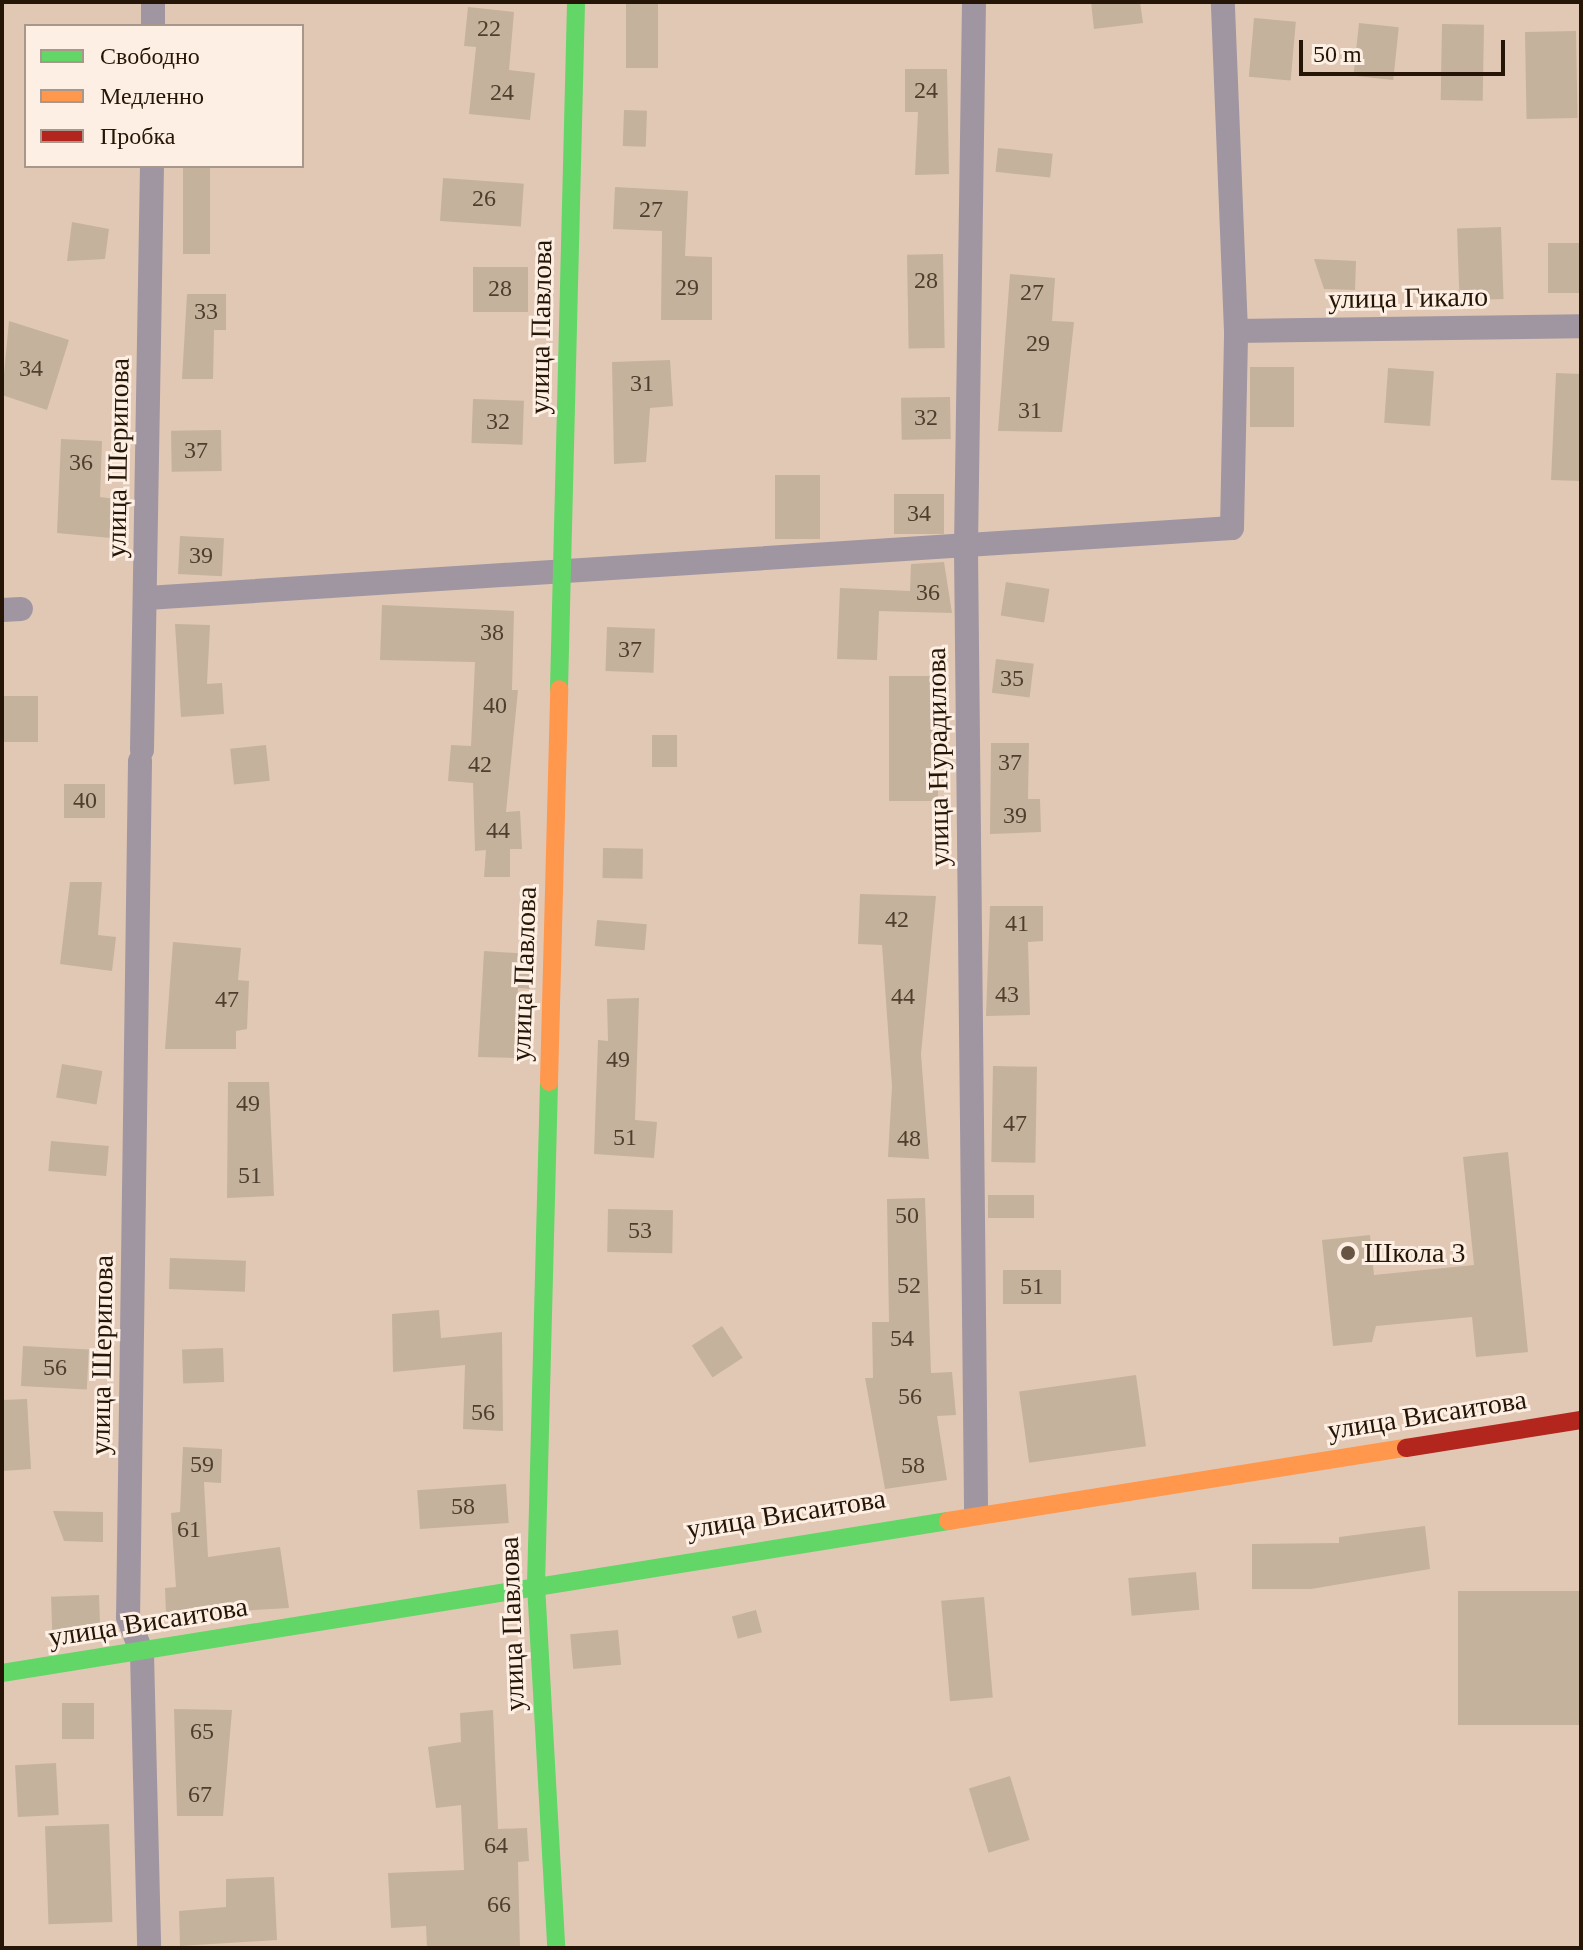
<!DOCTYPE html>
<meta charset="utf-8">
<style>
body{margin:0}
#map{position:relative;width:1583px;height:1950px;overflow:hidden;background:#e1c8b4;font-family:Georgia,serif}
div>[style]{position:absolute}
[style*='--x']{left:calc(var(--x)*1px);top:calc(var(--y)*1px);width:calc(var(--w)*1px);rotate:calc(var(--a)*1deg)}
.building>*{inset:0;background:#c4b29c;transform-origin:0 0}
.street>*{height:24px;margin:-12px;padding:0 12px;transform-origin:12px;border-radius:12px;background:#a096a1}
.fast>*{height:18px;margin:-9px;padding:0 9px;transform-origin:9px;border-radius:9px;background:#63d668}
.slow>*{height:18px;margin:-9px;padding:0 9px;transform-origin:9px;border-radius:9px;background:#ff974d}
.jam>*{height:18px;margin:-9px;padding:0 9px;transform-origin:9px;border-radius:9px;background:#b3261e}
.dots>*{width:22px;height:22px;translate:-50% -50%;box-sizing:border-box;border:4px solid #fdefe3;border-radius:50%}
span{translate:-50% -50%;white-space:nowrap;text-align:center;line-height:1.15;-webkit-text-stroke:6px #fdefe3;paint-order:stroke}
.number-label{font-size:24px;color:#4e3e2d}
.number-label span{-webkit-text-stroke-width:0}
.street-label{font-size:28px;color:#251506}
.poi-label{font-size:28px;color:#251506}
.left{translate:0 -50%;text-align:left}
.frame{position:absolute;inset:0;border:4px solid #251506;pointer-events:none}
.legend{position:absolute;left:24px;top:24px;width:280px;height:144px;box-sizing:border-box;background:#fdefe3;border:2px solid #a7988b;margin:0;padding:10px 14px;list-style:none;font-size:24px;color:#251506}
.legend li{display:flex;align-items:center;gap:16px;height:40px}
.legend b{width:40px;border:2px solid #a7988b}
.scale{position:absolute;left:1299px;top:40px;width:206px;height:36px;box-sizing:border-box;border:4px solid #251506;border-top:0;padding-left:10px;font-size:24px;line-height:28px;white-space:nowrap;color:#251506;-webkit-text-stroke:6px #fdefe3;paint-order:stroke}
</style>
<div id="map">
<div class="building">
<i style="left:626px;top:2px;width:32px;height:66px"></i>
<i style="clip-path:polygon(1091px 2px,1140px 2px,1143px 23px,1094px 29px)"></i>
<i style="clip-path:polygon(468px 7px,514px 12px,509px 70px,535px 73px,530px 120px,469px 114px,476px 47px,464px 46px)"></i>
<i style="left:1254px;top:18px;width:42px;height:59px;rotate:5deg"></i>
<i style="left:1359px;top:23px;width:40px;height:53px;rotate:6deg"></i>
<i style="left:1442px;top:24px;width:42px;height:76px;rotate:1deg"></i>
<i style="left:1576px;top:31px;width:87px;height:51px;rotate:89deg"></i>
<i style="clip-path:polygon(905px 69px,947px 69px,949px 174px,915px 175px,918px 112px,905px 112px)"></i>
<i style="left:624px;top:110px;width:23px;height:36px;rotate:2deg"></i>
<i style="left:998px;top:148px;width:55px;height:24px;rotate:6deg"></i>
<i style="left:183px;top:166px;width:27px;height:88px"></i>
<i style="left:443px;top:178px;width:81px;height:43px;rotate:4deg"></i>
<i style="clip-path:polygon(615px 187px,688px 191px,685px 256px,712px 257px,712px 320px,661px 320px,662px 231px,613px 229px)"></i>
<i style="clip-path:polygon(72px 222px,109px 229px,105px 259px,67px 261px)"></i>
<i style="left:1501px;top:227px;width:72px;height:44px;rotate:88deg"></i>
<i style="left:1548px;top:243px;width:33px;height:50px"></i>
<i style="left:943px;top:254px;width:94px;height:36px;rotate:89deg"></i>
<i style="clip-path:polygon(1314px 259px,1356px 261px,1355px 290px,1324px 289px)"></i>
<i style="left:473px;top:267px;width:55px;height:45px"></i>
<i style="clip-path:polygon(1010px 274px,1055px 278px,1052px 321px,1074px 322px,1062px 432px,998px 431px)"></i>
<i style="clip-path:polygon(187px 294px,226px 294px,226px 330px,214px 330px,213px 379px,182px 379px)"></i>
<i style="clip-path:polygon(9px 321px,69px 340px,47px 410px,2px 395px)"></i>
<i style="clip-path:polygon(670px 360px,673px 406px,650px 408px,646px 462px,614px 464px,612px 362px)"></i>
<i style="left:1250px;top:367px;width:44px;height:60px"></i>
<i style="left:1388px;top:368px;width:46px;height:55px;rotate:4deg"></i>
<i style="clip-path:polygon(1556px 373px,1581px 374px,1581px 481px,1551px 480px)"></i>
<i style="left:950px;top:397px;width:42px;height:49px;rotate:89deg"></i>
<i style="left:473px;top:399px;width:51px;height:44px;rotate:2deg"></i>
<i style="left:221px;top:430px;width:41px;height:50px;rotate:89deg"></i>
<i style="clip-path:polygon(61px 439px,102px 441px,100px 497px,115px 499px,111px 538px,57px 533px)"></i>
<i style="left:775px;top:475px;width:45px;height:64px"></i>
<i style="left:894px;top:494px;width:50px;height:40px"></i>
<i style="left:180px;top:536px;width:44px;height:38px;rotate:3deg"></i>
<i style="clip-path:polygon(944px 562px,952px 613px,879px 611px,877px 660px,837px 659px,840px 588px,910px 591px,911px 564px)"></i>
<i style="left:1006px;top:582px;width:44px;height:34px;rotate:9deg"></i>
<i style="clip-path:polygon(382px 605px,514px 611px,512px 690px,518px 690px,506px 812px,520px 811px,522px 849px,510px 849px,510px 877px,484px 877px,486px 850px,475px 851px,473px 783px,448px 781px,451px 745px,471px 746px,475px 662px,380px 660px)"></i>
<i style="clip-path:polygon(175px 624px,210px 625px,207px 684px,222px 683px,224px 714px,181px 717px)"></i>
<i style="left:607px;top:627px;width:48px;height:44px;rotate:2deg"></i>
<i style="left:996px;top:659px;width:38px;height:34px;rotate:7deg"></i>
<i style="left:938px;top:676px;width:125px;height:49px;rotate:90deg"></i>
<i style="left:2px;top:696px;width:36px;height:46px"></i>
<i style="left:652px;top:735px;width:25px;height:32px"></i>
<i style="clip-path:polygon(991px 743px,1029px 743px,1028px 799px,1040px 799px,1041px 832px,990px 834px)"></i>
<i style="left:266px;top:745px;width:36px;height:36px;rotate:84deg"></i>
<i style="left:105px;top:784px;width:34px;height:41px;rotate:90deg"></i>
<i style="left:603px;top:848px;width:40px;height:30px;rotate:1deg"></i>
<i style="clip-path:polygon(70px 882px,102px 882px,98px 935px,116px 937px,112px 971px,60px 964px)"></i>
<i style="clip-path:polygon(860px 894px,936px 896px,921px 1054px,929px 1159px,888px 1157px,892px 1086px,882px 945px,858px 944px)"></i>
<i style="clip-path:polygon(990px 906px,1043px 906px,1043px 941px,1028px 942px,1030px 1015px,986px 1016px)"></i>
<i style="left:597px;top:920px;width:50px;height:26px;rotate:5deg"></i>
<i style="clip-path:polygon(173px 942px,241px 948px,238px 980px,249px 981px,247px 1029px,236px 1031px,236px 1049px,165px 1049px)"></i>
<i style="clip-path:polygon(484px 951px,531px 954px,530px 989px,518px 988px,516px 1058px,478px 1057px)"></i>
<i style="clip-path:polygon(639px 998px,635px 1120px,657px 1122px,654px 1158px,594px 1154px,598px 1040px,608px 1041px,607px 999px)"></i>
<i style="left:62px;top:1064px;width:41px;height:34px;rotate:10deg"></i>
<i style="left:993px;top:1066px;width:44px;height:96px;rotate:1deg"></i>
<i style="clip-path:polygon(228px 1082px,269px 1082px,274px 1196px,227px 1198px)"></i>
<i style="left:51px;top:1141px;width:58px;height:30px;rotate:5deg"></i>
<i style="clip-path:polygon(1508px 1152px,1528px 1352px,1476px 1357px,1472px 1317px,1376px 1326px,1372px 1342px,1333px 1346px,1322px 1240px,1370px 1235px,1374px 1275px,1474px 1265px,1463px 1157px)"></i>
<i style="left:1034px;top:1195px;width:23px;height:46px;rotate:90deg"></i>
<i style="clip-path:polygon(925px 1198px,931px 1373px,952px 1372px,956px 1415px,937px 1416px,947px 1480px,885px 1489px,865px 1378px,873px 1378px,872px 1322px,889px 1322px,887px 1199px)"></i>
<i style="left:608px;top:1209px;width:65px;height:43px;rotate:1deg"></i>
<i style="left:170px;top:1258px;width:76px;height:31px;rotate:2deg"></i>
<i style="left:1061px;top:1270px;width:34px;height:58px;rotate:90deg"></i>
<i style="clip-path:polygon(439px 1310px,441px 1338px,502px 1332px,503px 1431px,463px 1429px,465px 1365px,393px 1372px,392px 1314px)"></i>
<i style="left:722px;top:1326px;width:38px;height:36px;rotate:57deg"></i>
<i style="left:23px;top:1346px;width:66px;height:40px;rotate:3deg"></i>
<i style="left:223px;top:1348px;width:34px;height:41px;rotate:88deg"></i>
<i style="left:1136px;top:1375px;width:72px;height:118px;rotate:82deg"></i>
<i style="clip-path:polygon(27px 1399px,31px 1469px,2px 1471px,2px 1400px)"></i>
<i style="clip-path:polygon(183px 1447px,222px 1449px,221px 1483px,204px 1482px,208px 1557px,280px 1547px,289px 1608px,166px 1615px,165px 1588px,176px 1587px,171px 1513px,180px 1512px)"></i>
<i style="left:506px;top:1484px;width:39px;height:89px;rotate:86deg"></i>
<i style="clip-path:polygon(53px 1511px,103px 1512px,103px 1542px,64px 1541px)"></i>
<i style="clip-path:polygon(1425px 1526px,1430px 1569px,1311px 1589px,1252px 1589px,1252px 1544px,1339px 1543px,1339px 1537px)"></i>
<i style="left:1196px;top:1572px;width:38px;height:68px;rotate:85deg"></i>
<i style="left:1581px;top:1591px;width:134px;height:123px;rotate:90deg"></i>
<i style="left:99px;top:1595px;width:35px;height:48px;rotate:88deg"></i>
<i style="left:984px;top:1597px;width:101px;height:43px;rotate:85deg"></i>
<i style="left:756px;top:1610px;width:23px;height:25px;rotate:75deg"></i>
<i style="left:618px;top:1630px;width:35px;height:48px;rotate:85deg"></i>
<i style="left:94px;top:1703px;width:36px;height:32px;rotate:90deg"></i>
<i style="clip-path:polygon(174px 1709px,232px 1710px,223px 1816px,177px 1816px)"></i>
<i style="clip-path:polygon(493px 1710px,498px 1829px,527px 1828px,529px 1861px,518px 1862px,520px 1948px,427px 1948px,426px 1926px,391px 1928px,388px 1873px,464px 1870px,461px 1805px,436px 1808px,428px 1747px,461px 1742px,460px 1713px)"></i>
<i style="left:56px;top:1763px;width:52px;height:41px;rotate:87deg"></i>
<i style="left:1010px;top:1776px;width:67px;height:43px;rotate:73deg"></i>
<i style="left:109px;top:1824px;width:98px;height:64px;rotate:88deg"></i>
<i style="clip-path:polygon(274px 1877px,277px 1940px,180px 1946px,179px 1911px,226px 1907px,226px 1879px)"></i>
</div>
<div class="street">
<i style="--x:974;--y:2;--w:548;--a:90.84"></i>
<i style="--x:966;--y:550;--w:962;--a:89.4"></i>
<i style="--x:153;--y:26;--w:24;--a:-90"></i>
<i style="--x:1236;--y:331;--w:345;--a:-0.8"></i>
<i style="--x:147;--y:598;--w:1087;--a:-3.69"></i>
<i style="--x:1232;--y:528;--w:197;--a:-88.8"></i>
<i style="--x:1236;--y:331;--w:329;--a:-92.3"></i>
<i style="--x:2;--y:610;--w:19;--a:-3"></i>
<i style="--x:142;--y:750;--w:584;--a:-89.02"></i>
<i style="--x:140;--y:761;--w:856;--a:90.8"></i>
<i style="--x:128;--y:1617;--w:40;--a:69"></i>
<i style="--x:142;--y:1654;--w:294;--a:88.6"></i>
</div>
<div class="fast">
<i style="--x:559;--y:689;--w:687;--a:-88.58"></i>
<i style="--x:549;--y:1082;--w:503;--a:91.48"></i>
<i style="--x:536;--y:1585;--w:364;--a:86.8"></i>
<i style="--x:2;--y:1673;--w:958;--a:-9.13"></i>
</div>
<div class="slow">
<i style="--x:549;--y:1082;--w:393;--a:-88.5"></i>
<i style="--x:948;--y:1521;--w:464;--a:-9.1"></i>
</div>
<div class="jam">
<i style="--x:1406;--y:1448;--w:177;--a:-9.1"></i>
</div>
<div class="dots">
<i style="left:1348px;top:1253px;background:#675443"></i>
</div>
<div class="number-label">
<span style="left:489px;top:29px">22</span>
<span style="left:926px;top:91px">24</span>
<span style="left:502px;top:93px">24</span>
<span style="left:484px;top:199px">26</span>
<span style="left:651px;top:210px">27</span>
<span style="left:926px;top:281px">28</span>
<span style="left:687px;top:288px">29</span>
<span style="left:500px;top:289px">28</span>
<span style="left:1032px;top:293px">27</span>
<span style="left:206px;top:312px">33</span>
<span style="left:1038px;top:344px">29</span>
<span style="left:31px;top:369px">34</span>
<span style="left:642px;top:384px">31</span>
<span style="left:1030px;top:411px">31</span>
<span style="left:926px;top:418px">32</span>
<span style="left:498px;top:422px">32</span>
<span style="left:196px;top:451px">37</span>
<span style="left:81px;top:463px">36</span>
<span style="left:919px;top:514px">34</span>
<span style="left:201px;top:556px">39</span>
<span style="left:928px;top:593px">36</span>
<span style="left:492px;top:633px">38</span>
<span style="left:630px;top:650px">37</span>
<span style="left:1012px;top:679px">35</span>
<span style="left:495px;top:706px">40</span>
<span style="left:1010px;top:763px">37</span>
<span style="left:480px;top:765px">42</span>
<span style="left:85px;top:801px">40</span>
<span style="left:1015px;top:816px">39</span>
<span style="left:498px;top:831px">44</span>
<span style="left:897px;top:920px">42</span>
<span style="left:1017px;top:924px">41</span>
<span style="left:1007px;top:995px">43</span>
<span style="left:903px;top:997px">44</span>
<span style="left:227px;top:1000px">47</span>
<span style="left:618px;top:1060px">49</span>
<span style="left:248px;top:1104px">49</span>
<span style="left:1015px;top:1124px">47</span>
<span style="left:625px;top:1138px">51</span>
<span style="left:909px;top:1139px">48</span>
<span style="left:250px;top:1176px">51</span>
<span style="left:907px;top:1216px">50</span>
<span style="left:640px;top:1231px">53</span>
<span style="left:909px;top:1286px">52</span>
<span style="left:1032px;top:1287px">51</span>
<span style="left:902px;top:1339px">54</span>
<span style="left:55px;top:1368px">56</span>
<span style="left:910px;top:1397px">56</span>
<span style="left:483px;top:1413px">56</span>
<span style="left:202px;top:1465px">59</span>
<span style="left:913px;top:1466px">58</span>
<span style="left:463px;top:1507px">58</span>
<span style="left:189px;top:1530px">61</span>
<span style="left:202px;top:1732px">65</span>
<span style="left:200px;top:1795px">67</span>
<span style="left:496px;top:1846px">64</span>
<span style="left:499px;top:1905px">66</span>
</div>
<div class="street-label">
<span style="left:1408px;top:298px;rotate:-1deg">улица Гикало</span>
<span style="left:541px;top:327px;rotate:-89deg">улица Павлова</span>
<span style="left:118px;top:458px;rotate:-89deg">улица Шерипова</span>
<span style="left:938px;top:757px;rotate:-91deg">улица Нурадилова</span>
<span style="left:524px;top:974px;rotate:-88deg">улица Павлова</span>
<span style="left:102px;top:1355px;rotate:-89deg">улица Шерипова</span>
<span style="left:1427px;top:1415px;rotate:-9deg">улица Висаитова</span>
<span style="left:786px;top:1514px;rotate:-9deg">улица Висаитова</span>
<span style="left:148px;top:1622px;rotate:-9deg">улица Висаитова</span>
<span style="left:512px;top:1624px;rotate:-92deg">улица Павлова</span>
</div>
<div class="poi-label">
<span class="left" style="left:1364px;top:1253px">Школа 3</span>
</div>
<div class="frame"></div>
<ul class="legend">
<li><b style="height:10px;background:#63d668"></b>Свободно</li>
<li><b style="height:10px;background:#ff974d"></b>Медленно</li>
<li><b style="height:10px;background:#b3261e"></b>Пробка</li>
</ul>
<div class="scale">50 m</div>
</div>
